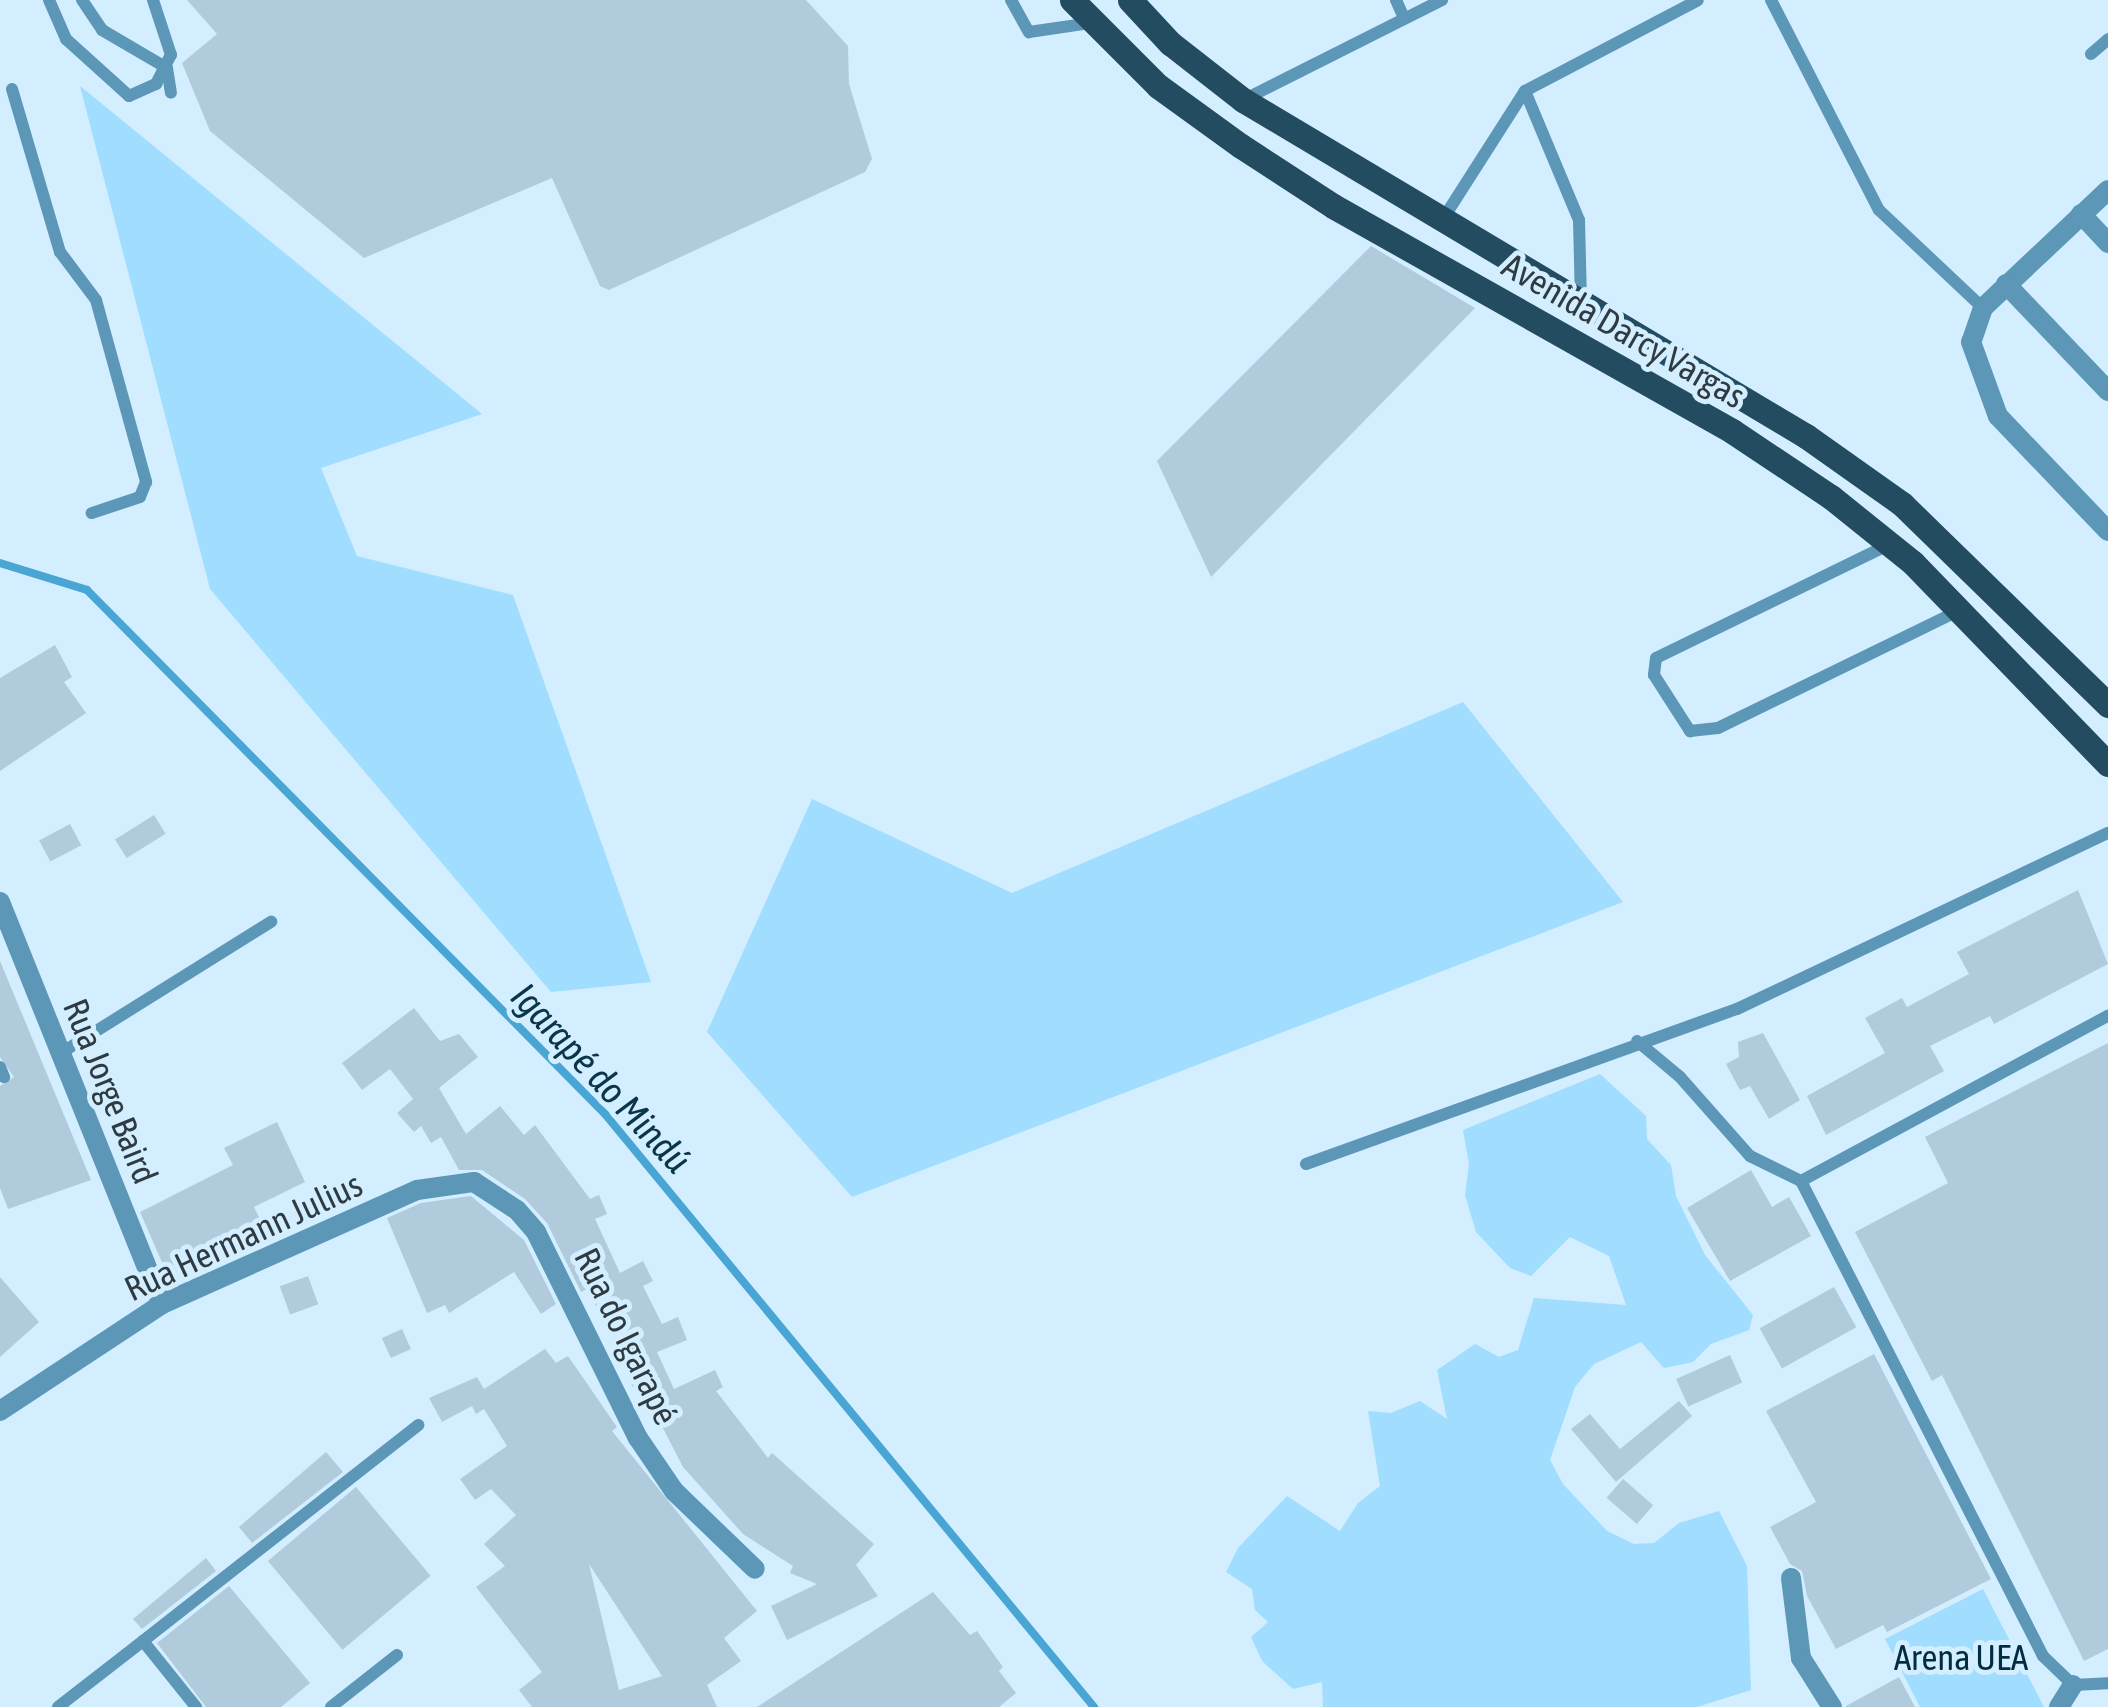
<!DOCTYPE html>
<meta charset="utf-8">
<style>
body{margin:0}
#map{position:relative;width:2108px;height:1707px;overflow:hidden;background:#d2eeff;font-family:"Asap Condensed",sans-serif}
div>[style]{position:absolute}
[style*='--x']{left:calc(var(--x)*1px);top:calc(var(--y)*1px);width:calc(var(--w)*1px);rotate:calc(var(--a)*1deg)}
.green>*{inset:0;background:#a1ddfe}
.stream>*{height:8px;margin:-4px;padding:0 4px;transform-origin:4px;border-radius:4px;background:#48a5d4}
.building>*{inset:0;background:#b0ccdc;transform-origin:0 0}
.service>*{height:12px;margin:-6px;padding:0 6px;transform-origin:6px;border-radius:6px;background:#5d97b7}
.pedestrian>*{height:20px;margin:-10px;padding:0 10px;transform-origin:10px;border-radius:10px;background:#5d97b7}
.minor>*{height:20px;margin:-10px;padding:0 10px;transform-origin:10px;border-radius:10px;background:#5d97b7}
.primary>*{height:25px;margin:-12.5px;padding:0 12.5px;transform-origin:12.5px;border-radius:12.5px;background:#234c61}
span{translate:-50% -50%;white-space:nowrap;text-align:center;line-height:1.15;-webkit-text-stroke:10px #d2eeff;paint-order:stroke}
.street-label{font-size:35px;color:#2f3b41}
.park-label{font-size:35px;color:#022d40}
.water-label{font-size:38px;color:#0b3548;font-style:italic}
</style>
<div id="map">
<div class="green">
<i style="clip-path:polygon(80px 86px,482px 414px,321px 468px,357px 556px,513px 595px,651px 982px,551px 992px,210px 589px)"></i>
<i style="clip-path:polygon(1463px 702px,1623px 902px,852px 1197px,707px 1032px,812px 799px,1012px 893px)"></i>
<i style="clip-path:polygon(1600px 1074px,1646px 1116px,1647px 1139px,1671px 1165px,1676px 1196px,1705px 1255px,1753px 1315px,1749px 1330px,1711px 1344px,1693px 1362px,1664px 1368px,1641px 1342px,1594px 1364px,1575px 1387px,1550px 1460px,1563px 1484px,1607px 1531px,1634px 1544px,1654px 1543px,1679px 1523px,1719px 1511px,1747px 1566px,1751px 1690px,1697px 1707px,1323px 1707px,1322px 1682px,1293px 1689px,1262px 1661px,1251px 1637px,1268px 1622px,1255px 1610px,1252px 1589px,1226px 1572px,1238px 1548px,1287px 1496px,1340px 1531px,1358px 1503px,1380px 1486px,1368px 1411px,1391px 1413px,1420px 1401px,1447px 1419px,1437px 1370px,1475px 1344px,1499px 1357px,1518px 1350px,1534px 1298px,1626px 1305px,1609px 1256px,1570px 1237px,1531px 1276px,1510px 1268px,1476px 1232px,1465px 1195px,1469px 1164px,1463px 1130px)"></i>
<i style="clip-path:polygon(1983px 1589px,2044px 1707px,1920px 1707px,1885px 1639px)"></i>
</div>
<div class="stream">
<i style="--x:0;--y:563;--w:91;--a:17.2"></i>
<i style="--x:87;--y:590;--w:737;--a:45.33"></i>
<i style="--x:605;--y:1114;--w:769;--a:50.49"></i>
</div>
<div class="building">
<i style="clip-path:polygon(187px 0,806px 0,848px 46px,849px 84px,872px 159px,865px 172px,609px 290px,600px 286px,552px 178px,364px 258px,210px 131px,182px 63px,217px 34px)"></i>
<i style="clip-path:polygon(1371px 246px,1475px 308px,1211px 577px,1157px 461px)"></i>
<i style="clip-path:polygon(55px 645px,72px 677px,64px 682px,86px 713px,0 771px,0 678px)"></i>
<i style="left:154px;top:815px;width:22px;height:46px;rotate:58deg"></i>
<i style="left:70px;top:824px;width:24px;height:35px;rotate:62deg"></i>
<i style="clip-path:polygon(2078px 890px,2108px 964px,1994px 1024px,1990px 1016px,1930px 1046px,1944px 1071px,1826px 1135px,1807px 1096px,1885px 1053px,1865px 1018px,1902px 998px,1907px 1007px,1969px 974px,1957px 952px)"></i>
<i style="clip-path:polygon(0 961px,91px 1180px,8px 1209px,0 1188px,0 1086px,14px 1077px,0 1057px)"></i>
<i style="clip-path:polygon(414px 1008px,440px 1041px,459px 1034px,478px 1057px,439px 1088px,466px 1134px,500px 1106px,524px 1135px,535px 1125px,590px 1199px,599px 1195px,607px 1214px,595px 1219px,620px 1273px,643px 1261px,653px 1281px,643px 1286px,662px 1324px,678px 1317px,687px 1340px,657px 1352px,674px 1389px,715px 1370px,723px 1387px,716px 1391px,768px 1458px,772px 1453px,874px 1544px,856px 1565px,878px 1596px,787px 1640px,771px 1606px,817px 1584px,790px 1573px,793px 1566px,743px 1534px,683px 1467px,649px 1401px,632px 1386px,604px 1306px,598px 1310px,587px 1289px,581px 1292px,547px 1223px,525px 1199px,482px 1170px,459px 1170px,441px 1137px,431px 1143px,421px 1126px,414px 1132px,397px 1113px,413px 1099px,390px 1069px,362px 1090px,342px 1063px)"></i>
<i style="clip-path:polygon(1763px 1033px,1800px 1100px,1769px 1119px,1750px 1086px,1740px 1090px,1726px 1064px,1739px 1057px,1738px 1042px)"></i>
<i style="clip-path:polygon(2108px 1043px,2108px 1649px,2084px 1661px,1942px 1375px,1932px 1381px,1855px 1232px,1948px 1183px,1925px 1137px)"></i>
<i style="clip-path:polygon(277px 1122px,305px 1182px,254px 1207px,268px 1235px,171px 1283px,140px 1212px,233px 1165px,224px 1148px)"></i>
<i style="clip-path:polygon(1751px 1170px,1772px 1207px,1789px 1197px,1811px 1236px,1730px 1281px,1687px 1208px)"></i>
<i style="clip-path:polygon(471px 1196px,524px 1240px,556px 1304px,541px 1314px,514px 1272px,449px 1313px,445px 1305px,427px 1313px,387px 1218px,421px 1203px)"></i>
<i style="left:308px;top:1276px;width:30px;height:30px;rotate:70deg"></i>
<i style="clip-path:polygon(0 1277px,39px 1322px,0 1357px)"></i>
<i style="left:1834px;top:1287px;width:46px;height:85px;rotate:61deg"></i>
<i style="left:402px;top:1329px;width:22px;height:22px;rotate:66deg"></i>
<i style="clip-path:polygon(evenodd,545px 1349px,556px 1363px,568px 1356px,617px 1427px,612px 1431px,757px 1611px,724px 1638px,741px 1661px,707px 1685px,717px 1707px,532px 1707px,519px 1690px,542px 1672px,476px 1587px,505px 1566px,484px 1544px,516px 1515px,491px 1489px,475px 1500px,460px 1479px,507px 1446px,484px 1409px,476px 1414px,472px 1406px,442px 1422px,429px 1398px,477px 1377px,484px 1389px,545px 1349px,589px 1564px,662px 1676px,619px 1690px,589px 1564px)"></i>
<i style="clip-path:polygon(1874px 1354px,1991px 1579px,1887px 1632px,1883px 1625px,1836px 1649px,1807px 1596px,1802px 1571px,1790px 1564px,1770px 1527px,1816px 1502px,1766px 1411px)"></i>
<i style="left:1730px;top:1355px;width:30px;height:59px;rotate:66deg"></i>
<i style="clip-path:polygon(1679px 1401px,1692px 1416px,1616px 1482px,1571px 1429px,1590px 1414px,1620px 1449px)"></i>
<i style="clip-path:polygon(326px 1452px,343px 1472px,252px 1543px,239px 1527px)"></i>
<i style="left:1623px;top:1479px;width:40px;height:25px;rotate:41deg"></i>
<i style="left:356px;top:1487px;width:116px;height:115px;rotate:50deg"></i>
<i style="clip-path:polygon(206px 1558px,216px 1571px,142px 1629px,133px 1619px)"></i>
<i style="clip-path:polygon(229px 1586px,310px 1683px,281px 1707px,206px 1707px,157px 1643px)"></i>
<i style="clip-path:polygon(933px 1592px,970px 1635px,977px 1631px,1003px 1667px,999px 1671px,1016px 1693px,999px 1707px,757px 1707px)"></i>
<i style="clip-path:polygon(1899px 1677px,1915px 1707px,1846px 1707px,1846px 1706px)"></i>
</div>
<div class="service">
<i style="--x:49;--y:0;--w:43;--a:66.4"></i>
<i style="--x:66;--y:39;--w:85;--a:42.1"></i>
<i style="--x:129;--y:96;--w:30;--a:-24"></i>
<i style="--x:156;--y:84;--w:33;--a:-63"></i>
<i style="--x:171;--y:55;--w:58;--a:-108.1"></i>
<i style="--x:82;--y:0;--w:36;--a:56"></i>
<i style="--x:102;--y:30;--w:75;--a:30.3"></i>
<i style="--x:167;--y:68;--w:25;--a:81"></i>
<i style="--x:1011;--y:0;--w:37;--a:61"></i>
<i style="--x:1029;--y:32;--w:63;--a:-8.3"></i>
<i style="--x:1396;--y:0;--w:20;--a:66"></i>
<i style="--x:1771;--y:0;--w:236;--a:62.8"></i>
<i style="--x:1879;--y:210;--w:143;--a:43.3"></i>
<i style="--x:2091;--y:54;--w:23;--a:-41"></i>
<i style="--x:12;--y:89;--w:170;--a:73.6"></i>
<i style="--x:60;--y:252;--w:60;--a:53.1"></i>
<i style="--x:96;--y:300;--w:189;--a:74.6"></i>
<i style="--x:146;--y:482;--w:16;--a:112"></i>
<i style="--x:140;--y:497;--w:51;--a:161.6"></i>
<i style="--x:1525;--y:91;--w:140;--a:67.3"></i>
<i style="--x:1579;--y:220;--w:82;--a:88.6"></i>
<i style="--x:1243;--y:100;--w:223;--a:-26.7"></i>
<i style="--x:1443;--y:219;--w:152;--a:-57.4"></i>
<i style="--x:1525;--y:91;--w:195;--a:-27.7"></i>
<i style="--x:1890;--y:544;--w:260;--a:154"></i>
<i style="--x:1656;--y:658;--w:17;--a:97"></i>
<i style="--x:1654;--y:675;--w:67;--a:57.3"></i>
<i style="--x:1690;--y:731;--w:28;--a:-6"></i>
<i style="--x:1718;--y:728;--w:269;--a:-26"></i>
<i style="--x:1637;--y:1041;--w:56;--a:39.9"></i>
<i style="--x:1680;--y:1077;--w:106;--a:48.5"></i>
<i style="--x:1750;--y:1156;--w:57;--a:26.1"></i>
<i style="--x:1801;--y:1181;--w:533;--a:63"></i>
<i style="--x:2043;--y:1656;--w:42;--a:44"></i>
<i style="--x:2073;--y:1685;--w:35;--a:-3"></i>
<i style="--x:61;--y:1053;--w:248;--a:-32"></i>
<i style="--x:0;--y:1067;--w:11;--a:68"></i>
<i style="--x:1306;--y:1164;--w:458;--a:-19.8"></i>
<i style="--x:1737;--y:1009;--w:411;--a:-25.4"></i>
<i style="--x:1801;--y:1181;--w:349;--a:-28.3"></i>
<i style="--x:143;--y:1641;--w:350;--a:-38.1"></i>
<i style="--x:58;--y:1707;--w:108;--a:-37.8"></i>
<i style="--x:143;--y:1641;--w:85;--a:51.2"></i>
<i style="--x:331;--y:1707;--w:84;--a:-38.2"></i>
</div>
<div class="pedestrian">
<i style="--x:1791;--y:1578;--w:81;--a:82.9"></i>
<i style="--x:1801;--y:1658;--w:58;--a:57.7"></i>
<i style="--x:2059;--y:1707;--w:26;--a:-58"></i>
</div>
<div class="minor">
<i style="--x:2108;--y:190;--w:172;--a:136.7"></i>
<i style="--x:1983;--y:308;--w:36;--a:109"></i>
<i style="--x:1971;--y:342;--w:79;--a:70"></i>
<i style="--x:1998;--y:416;--w:159;--a:46.3"></i>
<i style="--x:2081;--y:214;--w:40;--a:47"></i>
<i style="--x:2006;--y:284;--w:148;--a:46.4"></i>
<i style="--x:0;--y:902;--w:433;--a:68.1"></i>
<i style="--x:0;--y:1411;--w:194;--a:-33.4"></i>
<i style="--x:162;--y:1304;--w:279;--a:-24.1"></i>
<i style="--x:417;--y:1190;--w:58;--a:-8"></i>
<i style="--x:474;--y:1182;--w:51;--a:33.1"></i>
<i style="--x:517;--y:1210;--w:29;--a:49"></i>
<i style="--x:536;--y:1232;--w:230;--a:63.7"></i>
<i style="--x:638;--y:1438;--w:64;--a:55.8"></i>
<i style="--x:674;--y:1491;--w:112;--a:43.9"></i>
</div>
<div class="primary">
<i style="--x:1072;--y:0;--w:122;--a:45"></i>
<i style="--x:1158;--y:86;--w:102;--a:35.9"></i>
<i style="--x:1241;--y:146;--w:110;--a:33.1"></i>
<i style="--x:1333;--y:206;--w:458;--a:29.4"></i>
<i style="--x:1732;--y:431;--w:119;--a:33.7"></i>
<i style="--x:1831;--y:497;--w:105;--a:38.8"></i>
<i style="--x:1913;--y:563;--w:280;--a:45.9"></i>
<i style="--x:1130;--y:0;--w:59;--a:47.1"></i>
<i style="--x:1170;--y:43;--w:93;--a:38"></i>
<i style="--x:1243;--y:100;--w:656;--a:30.83"></i>
<i style="--x:1806;--y:436;--w:118;--a:35.3"></i>
<i style="--x:1902;--y:504;--w:288;--a:44.3"></i>
</div>
<div class="street-label">
<span style="left:1624px;top:330px;rotate:30deg">Avenida Darcy Vargas</span>
<span style="left:111px;top:1091px;rotate:68deg">Rua Jorge Baird</span>
<span style="left:243px;top:1236px;rotate:-25deg">Rua Hermann Julius</span>
<span style="left:627px;top:1336px;rotate:64deg">Rua do Igarapé</span>
</div>
<div class="park-label">
<span style="left:1961px;top:1657px">Arena UEA</span>
</div>
<div class="water-label">
<span style="left:601px;top:1078px;rotate:47deg">Igarapé do Mindú</span>
</div>
</div>
